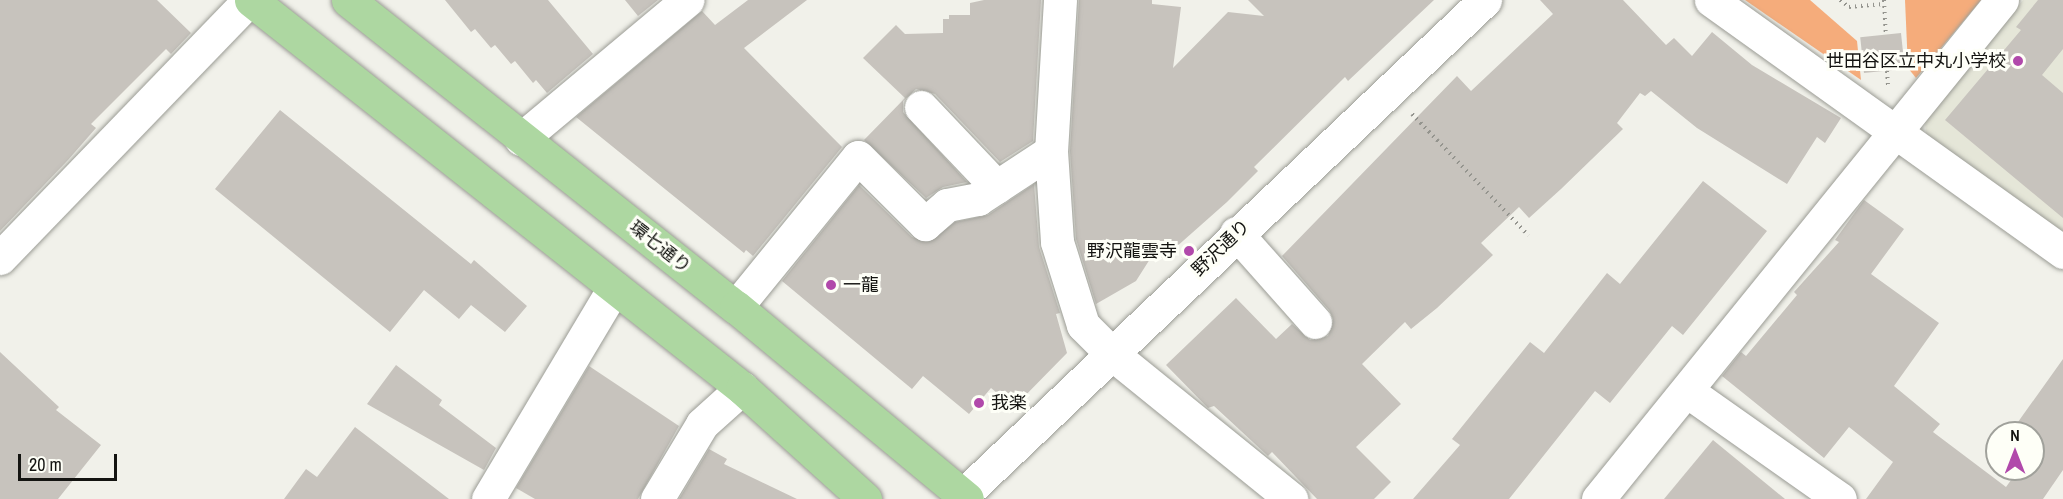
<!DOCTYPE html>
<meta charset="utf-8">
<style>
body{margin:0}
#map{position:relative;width:2063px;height:499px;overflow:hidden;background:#f1f1ea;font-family:"Archivo Narrow","Noto Sans JP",sans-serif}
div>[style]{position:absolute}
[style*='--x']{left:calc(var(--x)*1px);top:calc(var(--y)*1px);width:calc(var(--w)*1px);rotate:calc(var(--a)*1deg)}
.built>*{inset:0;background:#e5e6d8}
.green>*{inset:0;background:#f5ac7b}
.building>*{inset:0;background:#c7c3bd;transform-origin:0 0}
.path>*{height:4px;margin-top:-2px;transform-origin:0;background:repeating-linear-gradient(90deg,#94948e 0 1.5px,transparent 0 6px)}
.roads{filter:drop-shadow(0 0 2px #9b9c95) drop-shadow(0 0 2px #9b9c95)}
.minor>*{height:33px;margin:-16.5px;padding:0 16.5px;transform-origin:16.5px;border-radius:16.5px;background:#fff}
.major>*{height:33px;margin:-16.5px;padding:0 16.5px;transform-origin:16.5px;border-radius:16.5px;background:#add7a1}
.dots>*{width:16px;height:16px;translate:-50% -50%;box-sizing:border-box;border:3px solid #fefff7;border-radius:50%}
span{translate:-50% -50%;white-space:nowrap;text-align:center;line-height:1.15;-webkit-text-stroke:6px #fefff7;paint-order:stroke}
.poi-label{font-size:18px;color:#141411}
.right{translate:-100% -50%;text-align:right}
.left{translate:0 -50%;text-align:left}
.street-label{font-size:18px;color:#141411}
.north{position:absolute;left:1985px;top:421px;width:60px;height:60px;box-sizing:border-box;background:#fefff7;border:2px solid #a0a19b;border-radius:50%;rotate:0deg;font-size:16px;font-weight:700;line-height:24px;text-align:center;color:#141411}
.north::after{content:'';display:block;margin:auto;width:21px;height:27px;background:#b149ab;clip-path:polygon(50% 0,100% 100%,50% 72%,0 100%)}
.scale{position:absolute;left:18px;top:454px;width:99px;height:27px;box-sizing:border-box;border:3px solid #141411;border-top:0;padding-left:8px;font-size:18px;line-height:21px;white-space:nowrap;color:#141411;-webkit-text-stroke:4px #fefff7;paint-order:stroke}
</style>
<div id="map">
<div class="built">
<i style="clip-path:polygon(2023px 0,2063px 0,2063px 234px,1926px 134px,1925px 122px)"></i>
</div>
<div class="green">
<i style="clip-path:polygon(1745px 0,1810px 0,1857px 41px,1861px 80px)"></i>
<i style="clip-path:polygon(1905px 0,1981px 0,1916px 78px,1908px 68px)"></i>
</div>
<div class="building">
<i style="clip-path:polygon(0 0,157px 0,191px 33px,171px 54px,166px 49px,91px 124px,96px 128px,68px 160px,0 231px)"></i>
<i style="clip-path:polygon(445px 0,548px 0,593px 54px,547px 93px,536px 80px,533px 83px,515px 61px,511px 64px,495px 45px,491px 48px,475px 29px,471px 32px)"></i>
<i style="clip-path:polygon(625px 0,658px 0,638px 16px)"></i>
<i style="clip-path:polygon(748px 0,807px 0,744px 48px,842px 147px,753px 256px,746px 250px,744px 253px,576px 117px,702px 11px,715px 25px)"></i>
<i style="clip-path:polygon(984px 0,1041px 0,1033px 141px,1000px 162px,935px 94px,916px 89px,903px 101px,903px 112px,967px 182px,943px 187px,926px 198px,864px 140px,905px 98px,863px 58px,896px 25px,905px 34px,943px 33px,943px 19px,949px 19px,949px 15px,970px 15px,970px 3px)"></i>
<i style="clip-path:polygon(1079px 0,1152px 0,1152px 4px,1181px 7px,1173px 68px,1228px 12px,1264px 16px,1248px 0,1434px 0,1348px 81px,1345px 77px,1254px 167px,1258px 171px,1227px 202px,1166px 256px,1157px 248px,1136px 281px,1096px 304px,1076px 239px,1070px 151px)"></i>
<i style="clip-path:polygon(1540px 0,1623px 0,1666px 45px,1674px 38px,1692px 56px,1712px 32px,1752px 65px,1841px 118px,1825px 143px,1817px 137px,1787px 184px,1697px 128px,1651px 91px,1645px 96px,1640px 93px,1617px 123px,1623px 129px,1561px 189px,1529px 218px,1519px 207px,1481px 243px,1493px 255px,1437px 308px,1411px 329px,1405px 322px,1362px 364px,1401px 404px,1356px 447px,1391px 482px,1374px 499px,1317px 499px,1272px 452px,1268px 456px,1214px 406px,1208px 408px,1166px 365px,1236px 298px,1276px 339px,1292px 324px,1310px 340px,1328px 336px,1333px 319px,1329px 310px,1282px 256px,1457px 76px,1471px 91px,1553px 14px)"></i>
<i style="clip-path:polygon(2038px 0,2063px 0,2063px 49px,2042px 75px,2063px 93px,2063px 218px,1945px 120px,2021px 30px,2016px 27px)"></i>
<i style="left:1901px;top:33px;width:36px;height:41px;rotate:84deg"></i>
<i style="clip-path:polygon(280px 110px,471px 264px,474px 260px,527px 306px,505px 332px,471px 305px,459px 319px,424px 290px,390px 332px,215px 189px)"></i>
<i style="clip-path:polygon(1703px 181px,1767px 231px,1683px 335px,1672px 326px,1610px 403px,1595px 391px,1509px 499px,1413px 499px,1460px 445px,1452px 439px,1530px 342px,1544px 353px,1607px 273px,1620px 284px)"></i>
<i style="clip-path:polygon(1034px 184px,1039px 247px,1060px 313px,1056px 314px,1067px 353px,1014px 407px,991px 388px,969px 414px,923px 376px,912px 389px,782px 281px,859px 185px,912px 237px,928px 242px,955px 222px,988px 215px)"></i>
<i style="clip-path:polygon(1864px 200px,1904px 229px,1871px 274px,1939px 323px,1894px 386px,1940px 424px,1933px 432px,2006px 487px,2019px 469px,2033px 469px,2036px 446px,2033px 433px,2013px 429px,2063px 359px,2063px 470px,2043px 499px,1866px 499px,1893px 462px,1849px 427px,1824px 458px,1722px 376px,1741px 352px,1746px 356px,1797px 295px,1794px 292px,1839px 242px,1835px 240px)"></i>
<i style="clip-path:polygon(0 352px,59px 407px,56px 410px,101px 445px,58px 499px,0 499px)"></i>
<i style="clip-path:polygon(396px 365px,442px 400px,439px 405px,496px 448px,484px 470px,367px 404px)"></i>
<i style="clip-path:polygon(589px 366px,679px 426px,638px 499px,535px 499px,516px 488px)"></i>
<i style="clip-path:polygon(355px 427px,449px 499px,284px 499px,306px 469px,317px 477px)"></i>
<i style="clip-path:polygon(1713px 440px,1785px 499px,1664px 499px)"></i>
<i style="clip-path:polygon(709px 449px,727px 459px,724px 464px,797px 499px,679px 499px)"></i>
</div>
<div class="path">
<i style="--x:1840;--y:0;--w:11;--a:38"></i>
<i style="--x:1849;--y:7;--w:34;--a:-5"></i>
<i style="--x:1884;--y:0;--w:35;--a:87"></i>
<i style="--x:1887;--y:71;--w:15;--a:86"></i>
<i style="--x:1412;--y:114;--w:168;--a:46.2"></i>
</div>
<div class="roads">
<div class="minor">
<i style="--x:1060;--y:0;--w:151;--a:93.4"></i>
<i style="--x:1051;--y:151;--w:91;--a:86.2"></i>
<i style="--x:1057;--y:242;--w:87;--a:72.6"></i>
<i style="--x:1083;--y:325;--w:40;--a:45"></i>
<i style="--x:1111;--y:353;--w:232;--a:39"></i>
<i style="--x:1711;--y:0;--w:433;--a:35.6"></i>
<i style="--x:921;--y:107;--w:110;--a:46.5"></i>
<i style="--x:521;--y:139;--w:217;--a:-39.9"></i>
<i style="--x:1236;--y:233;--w:119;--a:48.4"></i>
<i style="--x:0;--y:258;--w:359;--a:-46"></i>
<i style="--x:736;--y:307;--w:193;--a:-50.9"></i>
<i style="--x:858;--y:157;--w:95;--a:45"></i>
<i style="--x:925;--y:224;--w:29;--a:-41"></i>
<i style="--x:947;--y:205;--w:32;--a:-11"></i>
<i style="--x:978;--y:199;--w:87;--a:-33.3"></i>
<i style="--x:1687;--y:391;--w:187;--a:35.2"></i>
<i style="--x:488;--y:499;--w:246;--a:-59.2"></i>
<i style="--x:657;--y:499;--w:87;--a:-59"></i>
<i style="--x:702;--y:424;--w:54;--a:-42"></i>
<i style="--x:959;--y:499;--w:725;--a:-43.49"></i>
<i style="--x:1598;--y:499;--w:642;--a:-51.01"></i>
</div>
<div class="major">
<i style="--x:251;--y:0;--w:626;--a:38.32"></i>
<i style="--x:742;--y:388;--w:166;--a:42.1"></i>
<i style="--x:348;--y:0;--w:495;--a:38.4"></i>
<i style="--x:736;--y:307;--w:300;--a:39.7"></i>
</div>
</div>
<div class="dots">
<i style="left:2018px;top:61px;background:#b149ab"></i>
<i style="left:1189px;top:251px;background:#b149ab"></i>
<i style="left:831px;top:285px;background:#b149ab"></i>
<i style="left:979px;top:403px;background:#b149ab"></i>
</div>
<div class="poi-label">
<span class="right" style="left:2006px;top:61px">世田谷区立中丸小学校</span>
<span class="right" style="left:1177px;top:251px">野沢龍雲寺</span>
<span class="left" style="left:843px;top:285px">一龍</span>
<span class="left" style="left:991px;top:403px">我楽</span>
</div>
<div class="street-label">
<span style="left:660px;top:247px;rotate:38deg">環七通り</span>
<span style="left:1221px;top:248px;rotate:-44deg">野沢通り</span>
</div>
<div class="north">N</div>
<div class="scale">20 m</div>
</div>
